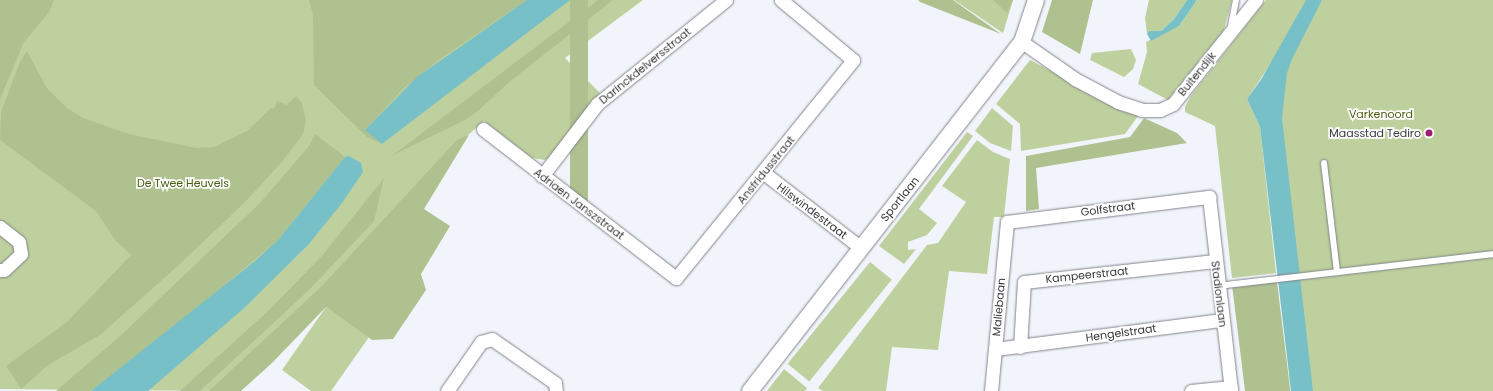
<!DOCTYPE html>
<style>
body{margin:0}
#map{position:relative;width:1493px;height:391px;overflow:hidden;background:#f2f4fb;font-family:Poppins,sans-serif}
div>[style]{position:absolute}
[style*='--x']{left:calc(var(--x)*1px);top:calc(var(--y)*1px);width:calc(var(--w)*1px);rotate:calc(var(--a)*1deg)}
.green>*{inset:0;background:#bed09d;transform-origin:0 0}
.forest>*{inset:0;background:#afc18e;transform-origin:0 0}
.water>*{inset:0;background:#78c0c7}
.roads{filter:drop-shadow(0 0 1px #82848a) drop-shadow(0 0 1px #82848a)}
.service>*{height:6px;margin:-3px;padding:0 3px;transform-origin:3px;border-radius:3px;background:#fff}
.minor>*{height:13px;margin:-6.5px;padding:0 6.5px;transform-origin:6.5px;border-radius:6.5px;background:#fff}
.tertiary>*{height:16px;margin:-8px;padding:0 8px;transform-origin:8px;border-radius:8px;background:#fff}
.dots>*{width:11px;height:11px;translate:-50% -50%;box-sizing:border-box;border:2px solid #fff;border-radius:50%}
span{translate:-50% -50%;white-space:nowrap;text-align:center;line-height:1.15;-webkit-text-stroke:3.5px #fff;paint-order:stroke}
.street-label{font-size:11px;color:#37383b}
.park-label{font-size:11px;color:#485d0f}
.poi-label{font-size:11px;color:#37383b}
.right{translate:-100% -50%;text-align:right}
</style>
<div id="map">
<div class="green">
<i style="clip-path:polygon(0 0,643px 0,565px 58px,600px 93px,550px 157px,545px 160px,532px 158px,484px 121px,458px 144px,409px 204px,220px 391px,0 389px)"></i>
<i style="clip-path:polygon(954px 0,1013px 0,1003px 33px)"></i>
<i style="clip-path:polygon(1149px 0,1187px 0,1174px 19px,1161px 31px,1149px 31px,1147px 34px,1145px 18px)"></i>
<i style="clip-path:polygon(1197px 0,1232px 0,1224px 30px,1168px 100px,1138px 84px,1147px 52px,1146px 42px,1179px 26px)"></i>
<i style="clip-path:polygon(1266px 0,1313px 0,1247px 99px,1260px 127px,1276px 273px,1232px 278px,1215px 126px,1185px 112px,1185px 107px,1190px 97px)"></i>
<i style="clip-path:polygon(1315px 0,1493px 0,1493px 391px,1300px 391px,1264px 94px)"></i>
<i style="clip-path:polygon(1131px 49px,1136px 60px,1133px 69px,1124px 77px,1090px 60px,1092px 53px)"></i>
<i style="clip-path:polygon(1030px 60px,1138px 116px,1125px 134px,1021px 151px,1020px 124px,996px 104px)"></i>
<i style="clip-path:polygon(992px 108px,1013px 126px,1011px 151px,990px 143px,975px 131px)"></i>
<i style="clip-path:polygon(967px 132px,973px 136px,919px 209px,937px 223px,927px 235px,908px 242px,908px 250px,916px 249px,904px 264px,879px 246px)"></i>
<i style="clip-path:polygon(977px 140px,993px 152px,1010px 159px,1004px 217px,994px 217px,987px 274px,949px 271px,938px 350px,892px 347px,886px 391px,823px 391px,818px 388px,927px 245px,938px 243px,966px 202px,942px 186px)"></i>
<i style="left:870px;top:262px;width:28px;height:131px;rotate:39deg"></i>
<i style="clip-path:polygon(326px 307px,369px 337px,331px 391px,311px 391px,282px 370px)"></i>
<i style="clip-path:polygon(784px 369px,807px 388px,805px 391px,767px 391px)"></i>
</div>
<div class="forest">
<i style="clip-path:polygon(0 0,54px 0,49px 12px,24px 42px,0 99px)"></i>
<i style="clip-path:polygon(309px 0,527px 0,440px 59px,403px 89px,365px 130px,382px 144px,367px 137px,314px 85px,313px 15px)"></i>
<i style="left:570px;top:0;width:18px;height:202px"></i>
<i style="clip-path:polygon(598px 0,613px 0,508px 83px,478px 111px,465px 120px,393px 155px)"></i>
<i style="clip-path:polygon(918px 0,953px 0,1001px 34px,920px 2px)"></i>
<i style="clip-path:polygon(993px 0,1013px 0,1007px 13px)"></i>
<i style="clip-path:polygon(1052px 0,1093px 0,1080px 54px,1042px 32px)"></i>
<i style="clip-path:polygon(27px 51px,46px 87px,67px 108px,83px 118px,129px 134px,196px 148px,214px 147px,247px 131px,271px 108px,274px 109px,277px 101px,287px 105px,296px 96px,302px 103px,306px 121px,303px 134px,281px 163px,244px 203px,181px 263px,100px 335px,48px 365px,21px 389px,6px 366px,67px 322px,131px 255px,115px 240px,96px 211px,0 140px,1px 112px,20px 62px)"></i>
<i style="clip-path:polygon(1144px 118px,1177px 133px,1187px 143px,1036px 168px,1039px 209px,1026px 211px,1026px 156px,1130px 137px)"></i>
<i style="clip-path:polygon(315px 134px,345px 157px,279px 239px,196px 309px,91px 391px,56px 391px,118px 338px,260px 203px,309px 146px)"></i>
<i style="clip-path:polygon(469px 135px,424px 209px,450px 226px,421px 274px,426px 290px,393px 339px,372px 340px,326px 307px,272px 363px,241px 391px,209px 391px,322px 286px,457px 140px)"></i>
<i style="clip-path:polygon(384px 178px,374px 221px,311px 288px,200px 391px,180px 391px,266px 313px,321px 257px)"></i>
<i style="left:1277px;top:282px;width:110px;height:45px;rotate:83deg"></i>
</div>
<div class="water">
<i style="clip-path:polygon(527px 0,570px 0,382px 144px,365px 130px,417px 77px)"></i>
<i style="clip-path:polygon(1187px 0,1197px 0,1179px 26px,1151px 41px,1147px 34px,1149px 31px,1161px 31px,1174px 19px)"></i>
<i style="clip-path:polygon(1306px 0,1322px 0,1292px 59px,1287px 73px,1282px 118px,1313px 391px,1291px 391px,1260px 127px,1247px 99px,1262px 78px)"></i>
<i style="clip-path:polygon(349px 156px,361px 163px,363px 172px,342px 203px,308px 245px,243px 309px,148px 391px,91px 391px,255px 261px,279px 239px,345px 157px)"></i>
</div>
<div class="roads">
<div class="service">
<i style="--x:1231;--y:26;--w:26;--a:-79"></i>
<i style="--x:1324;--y:163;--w:110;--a:83.2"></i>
<i style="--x:1218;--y:286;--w:277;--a:-6.6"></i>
</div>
<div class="minor">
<i style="--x:1022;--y:42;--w:65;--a:34.9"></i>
<i style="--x:1075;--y:79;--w:49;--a:28.1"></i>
<i style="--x:1118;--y:102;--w:25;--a:18"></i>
<i style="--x:1142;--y:110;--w:18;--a:0"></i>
<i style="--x:1160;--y:110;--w:14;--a:-25"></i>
<i style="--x:1173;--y:104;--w:133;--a:-51.4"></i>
<i style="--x:483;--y:129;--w:244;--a:37.7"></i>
<i style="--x:676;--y:278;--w:281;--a:-50.9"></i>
<i style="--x:853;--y:60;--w:94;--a:-140.2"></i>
<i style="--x:764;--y:173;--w:123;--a:37.7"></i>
<i style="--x:542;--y:176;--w:91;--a:-52.6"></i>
<i style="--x:597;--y:104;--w:166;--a:-38.9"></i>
<i style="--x:0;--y:227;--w:24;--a:38"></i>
<i style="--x:19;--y:242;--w:12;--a:81"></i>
<i style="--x:21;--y:254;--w:23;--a:137"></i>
<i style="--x:4;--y:270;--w:4;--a:180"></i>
<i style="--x:1020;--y:347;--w:65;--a:-86.5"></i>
<i style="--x:1024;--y:282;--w:192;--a:-6.3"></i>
<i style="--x:995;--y:349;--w:229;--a:-7.3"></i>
<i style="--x:447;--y:391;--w:60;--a:-55.2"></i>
<i style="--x:481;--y:342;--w:11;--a:-15"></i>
<i style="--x:492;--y:339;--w:77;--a:34.9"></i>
<i style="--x:555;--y:383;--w:8;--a:83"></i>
<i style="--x:991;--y:391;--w:170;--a:-84.6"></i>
<i style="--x:1007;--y:222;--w:204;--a:-7.1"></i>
<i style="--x:1209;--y:197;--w:195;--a:83.5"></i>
<i style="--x:1191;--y:391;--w:40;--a:-5.7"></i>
</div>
<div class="tertiary">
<i style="--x:750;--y:391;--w:442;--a:-52.1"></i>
<i style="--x:1022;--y:42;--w:44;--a:-71.6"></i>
</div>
</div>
<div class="dots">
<i style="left:1429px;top:133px;background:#9c1d72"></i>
</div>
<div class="street-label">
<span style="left:645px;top:66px;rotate:-39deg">Darinckdelversstraat</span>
<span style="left:1197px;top:74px;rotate:-51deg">Buitendijk</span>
<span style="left:766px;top:170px;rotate:-51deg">Ansfridusstraat</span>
<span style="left:900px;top:199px;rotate:-51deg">Sportlaan</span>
<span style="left:579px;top:204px;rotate:37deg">Adriaen Janszstraat</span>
<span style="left:1108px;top:209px;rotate:-7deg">Golfstraat</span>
<span style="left:812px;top:211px;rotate:37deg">Hilswindestraat</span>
<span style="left:1087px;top:275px;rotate:-6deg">Kampeerstraat</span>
<span style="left:1219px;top:294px;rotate:83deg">Stadionlaan</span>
<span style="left:999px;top:307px;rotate:-85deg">Maliebaan</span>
<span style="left:1121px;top:333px;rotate:-8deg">Hengelstraat</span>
</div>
<div class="park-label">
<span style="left:1381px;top:114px">Varkenoord</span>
<span style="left:183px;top:183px">De Twee Heuvels</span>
</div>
<div class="poi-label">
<span class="right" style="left:1421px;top:133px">Maasstad Tediro</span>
</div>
</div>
